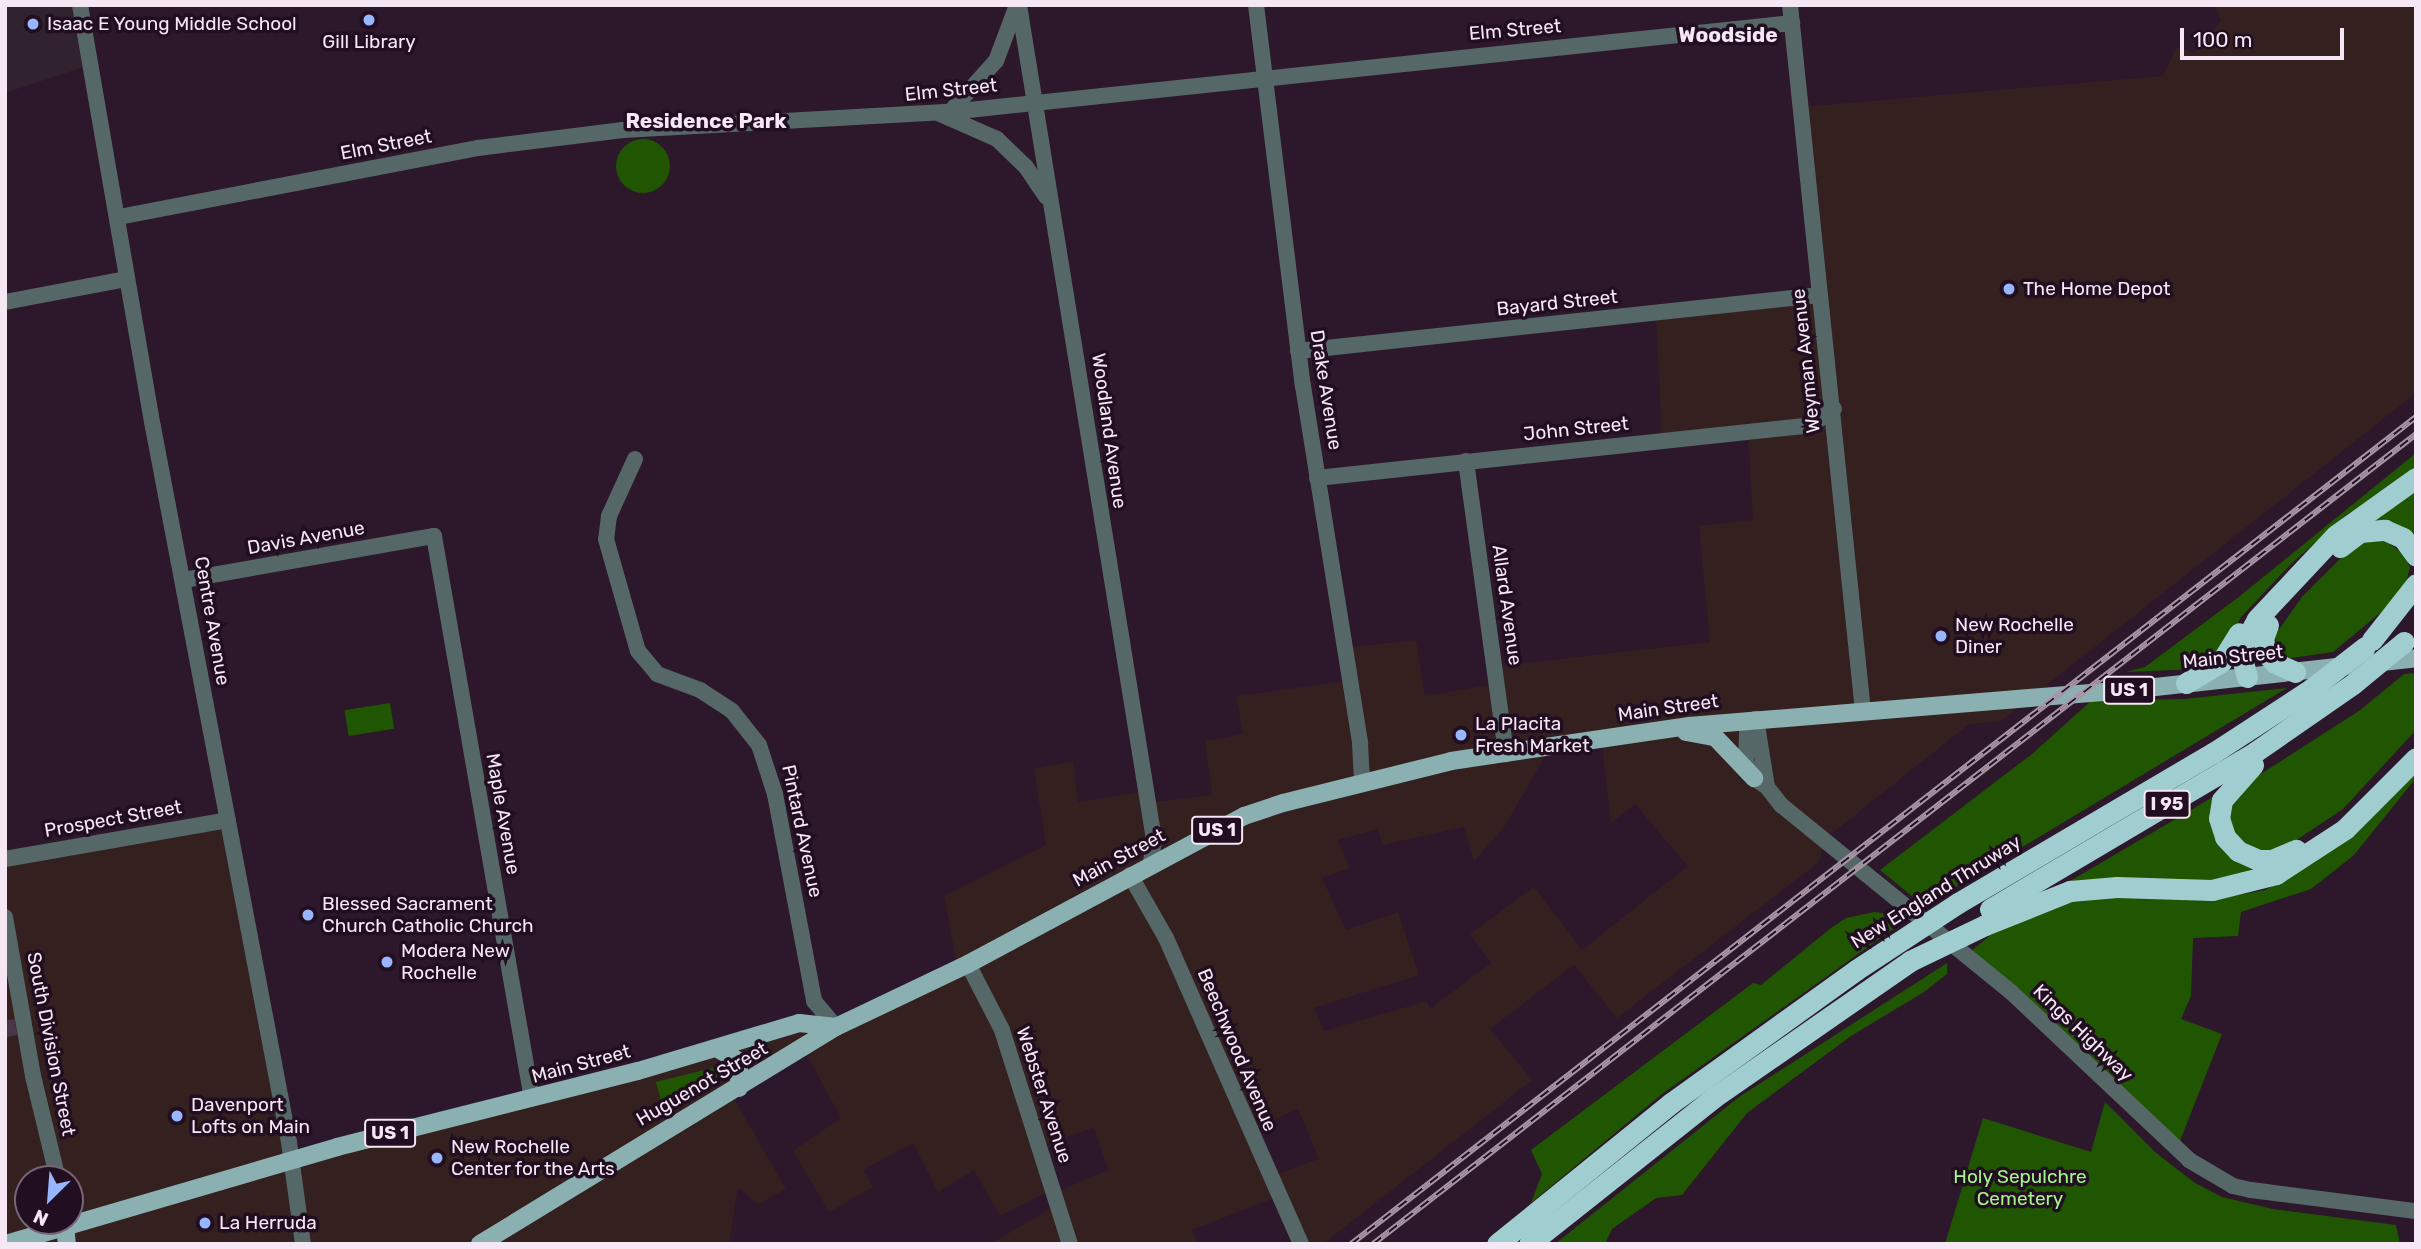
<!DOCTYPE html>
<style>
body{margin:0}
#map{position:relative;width:2421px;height:1249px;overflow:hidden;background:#2c172b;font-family:Rubik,sans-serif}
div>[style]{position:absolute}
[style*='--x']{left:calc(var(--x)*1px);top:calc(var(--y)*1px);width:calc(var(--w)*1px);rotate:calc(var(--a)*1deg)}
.commercial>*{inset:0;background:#34211f}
.education>*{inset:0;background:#30222e}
.green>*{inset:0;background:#205602;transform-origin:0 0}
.round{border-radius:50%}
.minor-tunnel>*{height:16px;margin-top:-8px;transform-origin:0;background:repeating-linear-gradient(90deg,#4a3649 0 16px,transparent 0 24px)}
.minor>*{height:16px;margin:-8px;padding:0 8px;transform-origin:8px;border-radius:8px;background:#566768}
.major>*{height:18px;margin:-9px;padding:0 9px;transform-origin:9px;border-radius:9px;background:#8bb0b2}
.highway>*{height:21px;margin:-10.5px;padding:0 10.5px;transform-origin:10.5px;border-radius:10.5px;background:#a0cdcf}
.rail>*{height:6px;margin-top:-3px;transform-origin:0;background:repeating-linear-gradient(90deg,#220e21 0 10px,#a796a6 0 20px);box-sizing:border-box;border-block:2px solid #a796a6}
.highway-bridge>*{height:21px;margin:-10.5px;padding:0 10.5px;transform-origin:10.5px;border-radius:10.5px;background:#a0cdcf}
.dots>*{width:19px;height:19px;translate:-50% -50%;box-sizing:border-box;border:4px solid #220e21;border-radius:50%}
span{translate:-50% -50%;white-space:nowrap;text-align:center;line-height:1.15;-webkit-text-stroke:7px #220e21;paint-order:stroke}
.shield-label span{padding:2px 5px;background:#220e21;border:2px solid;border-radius:5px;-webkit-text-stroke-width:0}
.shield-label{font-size:18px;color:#f6e7f5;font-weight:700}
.poi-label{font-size:19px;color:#f6e7f5}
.left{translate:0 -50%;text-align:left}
.street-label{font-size:19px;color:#f6e7f5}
.park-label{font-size:19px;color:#a5f489}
.neighbourhood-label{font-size:21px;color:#f6e7f5;font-weight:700}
.frame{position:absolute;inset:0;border:7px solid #f6e7f5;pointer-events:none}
.north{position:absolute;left:14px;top:1165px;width:70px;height:70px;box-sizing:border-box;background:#220e21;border:2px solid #776576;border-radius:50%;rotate:205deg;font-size:19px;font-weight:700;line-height:28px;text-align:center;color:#f6e7f5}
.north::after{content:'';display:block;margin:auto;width:24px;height:32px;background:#97b6fd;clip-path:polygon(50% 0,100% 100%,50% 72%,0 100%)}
.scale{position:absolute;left:2180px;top:28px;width:164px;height:32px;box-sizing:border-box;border:4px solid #f6e7f5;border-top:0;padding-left:9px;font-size:21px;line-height:24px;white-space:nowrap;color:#f6e7f5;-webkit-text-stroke:5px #220e21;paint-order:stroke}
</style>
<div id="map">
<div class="commercial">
<i style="clip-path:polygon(evenodd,2215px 5px,2416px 5px,2416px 393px,2001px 721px,1969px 724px,1825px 839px,1819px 862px,1617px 1018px,1574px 965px,1490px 1029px,1532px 1080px,1323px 1244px,1299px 1244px,1274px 1198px,1192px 1230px,1197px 1244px,990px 1244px,1055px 1206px,1052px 1194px,1108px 1170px,1094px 1128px,1038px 1146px,1051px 1190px,1000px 1216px,974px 1170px,938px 1192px,913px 1143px,863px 1170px,873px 1187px,829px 1212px,793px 1151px,841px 1118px,806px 1053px,732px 1095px,786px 1189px,758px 1204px,738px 1188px,729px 1244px,5px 1244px,5px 858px,225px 818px,290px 1164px,838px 1023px,957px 965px,944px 896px,1046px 845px,1034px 769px,1073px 761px,1078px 802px,1147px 791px,1149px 803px,1212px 795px,1205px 741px,1243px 734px,1236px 696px,1347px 681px,1342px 648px,1416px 640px,1425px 696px,1501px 683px,1499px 666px,1710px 642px,1699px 526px,1753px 520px,1748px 429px,1662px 437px,1656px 316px,1822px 297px,1802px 107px,2163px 76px,2177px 47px,2194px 53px,2221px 21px,2215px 5px,1601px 738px,1611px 823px,1635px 804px,1688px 866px,1582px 950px,1534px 887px,1470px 934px,1491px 963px,1430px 1009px,1427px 1001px,1324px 1031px,1314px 1008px,1419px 975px,1398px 912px,1346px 930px,1322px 878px,1349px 868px,1338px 840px,1378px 829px,1383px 845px,1464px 827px,1474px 861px,1504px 827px,1553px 743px,1601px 738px,2215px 5px,1298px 1109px,1319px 1159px,1266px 1178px,1247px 1132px,1298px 1109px,2215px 5px,28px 1179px,70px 1179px,70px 1221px,28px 1221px,28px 1179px)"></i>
</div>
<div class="education">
<i style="clip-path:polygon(5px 5px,80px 5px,93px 64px,5px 93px)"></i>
</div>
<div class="green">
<i class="round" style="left:616px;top:139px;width:54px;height:54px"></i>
<i style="clip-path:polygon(2416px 453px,2416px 470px,2346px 515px,2291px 564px,2241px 617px,2226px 646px,2199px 669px,2126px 672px,2145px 667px,2240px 596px)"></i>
<i style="clip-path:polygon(2416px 489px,2416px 543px,2364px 520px)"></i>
<i style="clip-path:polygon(2373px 538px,2386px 541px,2403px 554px,2410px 567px,2405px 587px,2391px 604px,2333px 652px,2285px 659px,2277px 653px,2275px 635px,2302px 597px,2348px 551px)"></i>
<i style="clip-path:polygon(2416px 673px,2416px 730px,2343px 809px,2277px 853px,2251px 848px,2233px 835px,2227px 816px,2232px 797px,2242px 786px,2359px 711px,2404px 674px)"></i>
<i style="clip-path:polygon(2287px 688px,1924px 906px,1880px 870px,2032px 754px,2091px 701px,2184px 699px)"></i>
<i style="left:390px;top:703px;width:26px;height:46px;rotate:81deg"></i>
<i style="clip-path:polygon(2416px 772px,2416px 778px,2354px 855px,2311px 889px,2241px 912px,2238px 936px,2193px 938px,2191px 996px,2181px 1019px,2222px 1034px,2178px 1146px,1970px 952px,2016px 914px,2075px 896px,2210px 900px,2265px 890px,2312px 864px,2358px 830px)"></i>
<i style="clip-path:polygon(2213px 797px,2210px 820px,2258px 867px,2206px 888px,2070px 881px)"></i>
<i style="clip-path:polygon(1874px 912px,1883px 913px,1896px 927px,1662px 1094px,1531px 1203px,1542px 1174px,1531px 1150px,1753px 983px,1761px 985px,1831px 928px,1846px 918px)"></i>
<i style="clip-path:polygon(1947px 963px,1947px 974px,1924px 992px,1851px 1036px,1747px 1113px,1682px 1195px,1656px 1198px,1612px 1229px,1605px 1244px,1555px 1244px,1739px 1097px)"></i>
<i style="clip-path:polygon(720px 1066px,728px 1070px,726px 1077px,665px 1115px,656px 1082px)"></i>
<i style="clip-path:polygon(2105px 1102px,2155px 1152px,2195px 1183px,2222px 1197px,2273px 1209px,2396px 1225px,2400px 1243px,2404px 1244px,1945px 1244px,1983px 1118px,2091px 1152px)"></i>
</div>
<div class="minor-tunnel">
<i style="--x:5;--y:1029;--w:11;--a:-10"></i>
</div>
<div class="minor">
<i style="--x:80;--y:5;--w:428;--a:80.2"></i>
<i style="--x:153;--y:427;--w:728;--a:79.23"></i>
<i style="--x:289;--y:1142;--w:103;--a:82.2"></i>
<i style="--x:1019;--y:5;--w:845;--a:80.81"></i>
<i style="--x:1154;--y:839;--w:25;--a:97"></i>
<i style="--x:1256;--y:5;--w:384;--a:83"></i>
<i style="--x:1303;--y:386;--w:362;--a:80.9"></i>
<i style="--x:1360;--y:743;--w:38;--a:87"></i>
<i style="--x:1790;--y:5;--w:711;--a:84.1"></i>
<i style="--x:950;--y:112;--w:69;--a:-48"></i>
<i style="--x:996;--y:61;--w:60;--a:-69.4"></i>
<i style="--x:940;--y:114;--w:62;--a:23.7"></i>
<i style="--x:997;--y:139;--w:40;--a:44"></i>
<i style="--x:1026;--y:167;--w:36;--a:56"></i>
<i style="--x:119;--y:217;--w:366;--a:-10.9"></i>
<i style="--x:478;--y:148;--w:146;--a:-7.1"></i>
<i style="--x:623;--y:130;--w:327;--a:-3.2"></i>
<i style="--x:950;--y:112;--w:847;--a:-6.03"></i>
<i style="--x:5;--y:302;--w:124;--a:-10.7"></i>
<i style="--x:1298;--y:351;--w:524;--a:-6.13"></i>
<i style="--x:635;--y:459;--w:63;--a:114.5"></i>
<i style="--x:609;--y:516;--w:23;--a:97"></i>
<i style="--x:606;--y:539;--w:116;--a:74.1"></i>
<i style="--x:638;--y:651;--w:30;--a:50"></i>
<i style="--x:657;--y:674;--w:46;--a:20.4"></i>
<i style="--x:700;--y:690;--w:38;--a:33"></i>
<i style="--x:732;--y:711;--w:43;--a:51.5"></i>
<i style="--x:759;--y:745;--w:52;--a:71.9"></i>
<i style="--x:775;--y:794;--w:211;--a:79.3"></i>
<i style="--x:814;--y:1001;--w:34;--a:50"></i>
<i style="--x:1466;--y:461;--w:296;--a:82.2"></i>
<i style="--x:1317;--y:478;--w:497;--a:-6.1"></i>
<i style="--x:1811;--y:425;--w:28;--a:-35"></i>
<i style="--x:184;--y:580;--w:254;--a:-10"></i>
<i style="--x:434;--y:536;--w:571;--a:80.13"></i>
<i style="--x:1767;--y:787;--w:16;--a:-145"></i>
<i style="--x:1754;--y:778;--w:18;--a:-117"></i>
<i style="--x:1746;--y:762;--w:34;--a:-88"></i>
<i style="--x:1747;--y:728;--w:13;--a:-45"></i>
<i style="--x:1756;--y:719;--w:69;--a:80.8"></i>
<i style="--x:1767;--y:787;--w:23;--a:52"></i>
<i style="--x:1781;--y:805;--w:296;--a:39.1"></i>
<i style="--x:2011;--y:992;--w:245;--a:43.3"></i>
<i style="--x:2189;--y:1160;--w:51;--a:30.6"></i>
<i style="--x:2233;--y:1186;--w:18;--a:13"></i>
<i style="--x:2251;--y:1190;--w:166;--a:7.3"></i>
<i style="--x:5;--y:859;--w:226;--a:-9.9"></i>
<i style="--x:1130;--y:875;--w:73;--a:60.3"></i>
<i style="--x:1166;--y:938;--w:334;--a:66.2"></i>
<i style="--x:5;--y:917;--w:161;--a:80"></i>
<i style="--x:33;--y:1076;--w:106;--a:76.4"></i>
<i style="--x:968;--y:964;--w:74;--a:62.7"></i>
<i style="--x:1002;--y:1030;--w:225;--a:72.4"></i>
</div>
<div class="major">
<i style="--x:1686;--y:732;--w:29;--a:10"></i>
<i style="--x:1715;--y:737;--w:57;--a:46.4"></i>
<i style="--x:718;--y:1049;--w:24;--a:30"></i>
<i style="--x:739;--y:1061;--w:27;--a:90"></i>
<i style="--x:65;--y:1226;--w:18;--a:84"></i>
<i style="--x:6;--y:1244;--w:345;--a:-16.3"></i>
<i style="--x:337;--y:1147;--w:310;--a:-14.2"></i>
<i style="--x:638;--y:1071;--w:168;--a:-16.6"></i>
<i style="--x:799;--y:1023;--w:37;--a:6"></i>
<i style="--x:480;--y:1244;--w:417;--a:-31.4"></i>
<i style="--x:836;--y:1027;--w:146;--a:-25.5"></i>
<i style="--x:968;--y:964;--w:313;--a:-28.2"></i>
<i style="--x:1244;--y:816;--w:41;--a:-18.4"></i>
<i style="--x:1283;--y:803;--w:173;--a:-14"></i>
<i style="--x:1451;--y:761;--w:241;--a:-8.4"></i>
<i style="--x:1689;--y:726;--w:431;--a:-4.7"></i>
<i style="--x:2119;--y:691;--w:299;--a:-6.3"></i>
</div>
<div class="highway">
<i style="--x:2340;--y:547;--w:25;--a:-37"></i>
<i style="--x:2360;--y:532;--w:25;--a:-5"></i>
<i style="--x:2385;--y:530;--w:20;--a:24"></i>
<i style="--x:2403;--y:538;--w:22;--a:54"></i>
<i style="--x:2268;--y:625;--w:15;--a:110"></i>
<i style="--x:2263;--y:639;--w:14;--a:78"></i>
<i style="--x:2266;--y:653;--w:13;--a:48"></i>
<i style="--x:2275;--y:663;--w:22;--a:24"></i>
<i style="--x:2372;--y:640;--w:71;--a:-51.8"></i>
<i style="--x:2247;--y:677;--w:28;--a:-105"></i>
<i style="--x:2240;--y:650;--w:35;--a:-61"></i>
<i style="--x:2257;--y:619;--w:115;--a:-46.8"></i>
<i style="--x:2336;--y:535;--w:98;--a:-35.5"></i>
<i style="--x:2186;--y:683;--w:41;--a:-31"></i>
<i style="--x:2221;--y:662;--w:34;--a:-58"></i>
<i style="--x:2253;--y:765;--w:47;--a:131.5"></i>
<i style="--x:2222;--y:800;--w:18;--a:99"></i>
<i style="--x:2219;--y:818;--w:20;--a:72"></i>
<i style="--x:2225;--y:837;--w:19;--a:47"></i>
<i style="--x:2238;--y:851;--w:22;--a:24"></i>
<i style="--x:2258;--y:860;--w:14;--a:0"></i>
<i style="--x:2272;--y:860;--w:26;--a:-23"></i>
<i style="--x:1958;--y:903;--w:296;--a:-30.5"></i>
<i style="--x:2213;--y:753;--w:117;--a:-33.1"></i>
<i style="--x:1990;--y:909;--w:308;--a:-30.6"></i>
<i style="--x:2255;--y:752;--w:119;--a:-34.8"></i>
<i style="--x:1985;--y:925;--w:92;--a:-21.8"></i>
<i style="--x:2070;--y:891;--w:47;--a:-4.9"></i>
<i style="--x:2117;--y:887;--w:95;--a:1.8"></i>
<i style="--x:2212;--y:890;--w:66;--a:-14"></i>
<i style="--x:2276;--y:874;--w:82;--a:-33.1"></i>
<i style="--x:2345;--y:829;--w:100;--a:-45"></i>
<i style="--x:1497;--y:1244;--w:224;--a:-39"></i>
<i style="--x:1671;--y:1103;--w:228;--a:-35.7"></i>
<i style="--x:1529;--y:1244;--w:235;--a:-38.4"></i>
<i style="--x:1713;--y:1098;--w:240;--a:-34.8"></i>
</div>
<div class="rail">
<i style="--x:1351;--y:1244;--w:1348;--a:-37.83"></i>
<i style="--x:1373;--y:1244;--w:1321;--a:-37.83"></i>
</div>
<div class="highway-bridge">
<i style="--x:2353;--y:684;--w:66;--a:-39.5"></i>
<i style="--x:2311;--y:689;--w:68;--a:-37.9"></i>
<i style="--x:1910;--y:961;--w:83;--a:-25.6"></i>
<i style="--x:1856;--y:970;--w:122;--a:-33.3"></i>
</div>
<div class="dots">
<i style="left:369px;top:20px;background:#97b6fd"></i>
<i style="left:33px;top:24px;background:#97b6fd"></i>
<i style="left:2009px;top:289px;background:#97b6fd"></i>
<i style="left:1941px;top:636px;background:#97b6fd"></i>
<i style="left:1461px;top:735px;background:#97b6fd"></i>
<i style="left:308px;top:915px;background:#97b6fd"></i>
<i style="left:387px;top:962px;background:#97b6fd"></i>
<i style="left:177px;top:1116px;background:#97b6fd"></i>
<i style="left:437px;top:1158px;background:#97b6fd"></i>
<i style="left:205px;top:1223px;background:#97b6fd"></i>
</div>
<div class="shield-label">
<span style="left:2129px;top:690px">US 1</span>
<span style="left:2167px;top:804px">I 95</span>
<span style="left:1217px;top:830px">US 1</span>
<span style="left:390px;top:1133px">US 1</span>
</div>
<div class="poi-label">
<span class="left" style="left:47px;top:24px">Isaac E Young Middle School</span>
<span style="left:369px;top:42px">Gill Library</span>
<span class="left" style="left:2023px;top:289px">The Home Depot</span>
<span class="left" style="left:1955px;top:636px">New Rochelle<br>Diner</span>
<span class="left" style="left:1475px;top:735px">La Placita<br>Fresh Market</span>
<span class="left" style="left:322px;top:915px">Blessed Sacrament<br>Church Catholic Church</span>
<span class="left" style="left:401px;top:962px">Modera New<br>Rochelle</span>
<span class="left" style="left:191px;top:1116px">Davenport<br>Lofts on Main</span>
<span class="left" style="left:451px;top:1158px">New Rochelle<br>Center for the Arts</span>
<span class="left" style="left:219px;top:1223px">La Herruda</span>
</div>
<div class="street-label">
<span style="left:1515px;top:30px;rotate:-5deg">Elm Street</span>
<span style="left:951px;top:90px;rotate:-6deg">Elm Street</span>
<span style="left:386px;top:145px;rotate:-11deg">Elm Street</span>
<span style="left:1557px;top:303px;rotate:-6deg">Bayard Street</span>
<span style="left:1806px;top:361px;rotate:-96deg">Weyman Avenue</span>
<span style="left:1326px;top:390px;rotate:81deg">Drake Avenue</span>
<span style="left:1576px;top:429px;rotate:-6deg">John Street</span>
<span style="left:1109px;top:431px;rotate:82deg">Woodland Avenue</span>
<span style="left:306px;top:538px;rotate:-10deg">Davis Avenue</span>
<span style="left:1507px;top:605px;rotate:82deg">Allard Avenue</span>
<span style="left:212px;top:621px;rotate:80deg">Centre Avenue</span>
<span style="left:2233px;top:657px;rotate:-6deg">Main Street</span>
<span style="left:1668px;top:708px;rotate:-8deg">Main Street</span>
<span style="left:503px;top:814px;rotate:80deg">Maple Avenue</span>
<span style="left:113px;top:819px;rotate:-10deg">Prospect Street</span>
<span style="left:802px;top:831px;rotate:78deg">Pintard Avenue</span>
<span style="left:1119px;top:858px;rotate:-28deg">Main Street</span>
<span style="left:1936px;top:892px;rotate:-32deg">New England Thruway</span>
<span style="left:2083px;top:1033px;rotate:44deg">Kings Highway</span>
<span style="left:51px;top:1044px;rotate:79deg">South Division Street</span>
<span style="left:1237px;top:1050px;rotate:67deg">Beechwood Avenue</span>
<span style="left:581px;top:1064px;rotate:-15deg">Main Street</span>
<span style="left:702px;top:1084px;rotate:-30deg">Huguenot Street</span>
<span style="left:1044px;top:1095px;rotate:72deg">Webster Avenue</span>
</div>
<div class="park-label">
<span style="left:2020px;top:1188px">Holy Sepulchre<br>Cemetery</span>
</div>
<div class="neighbourhood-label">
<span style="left:1728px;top:35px">Woodside</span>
<span style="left:706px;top:121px">Residence Park</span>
</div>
<div class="frame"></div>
<div class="north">N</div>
<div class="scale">100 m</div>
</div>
